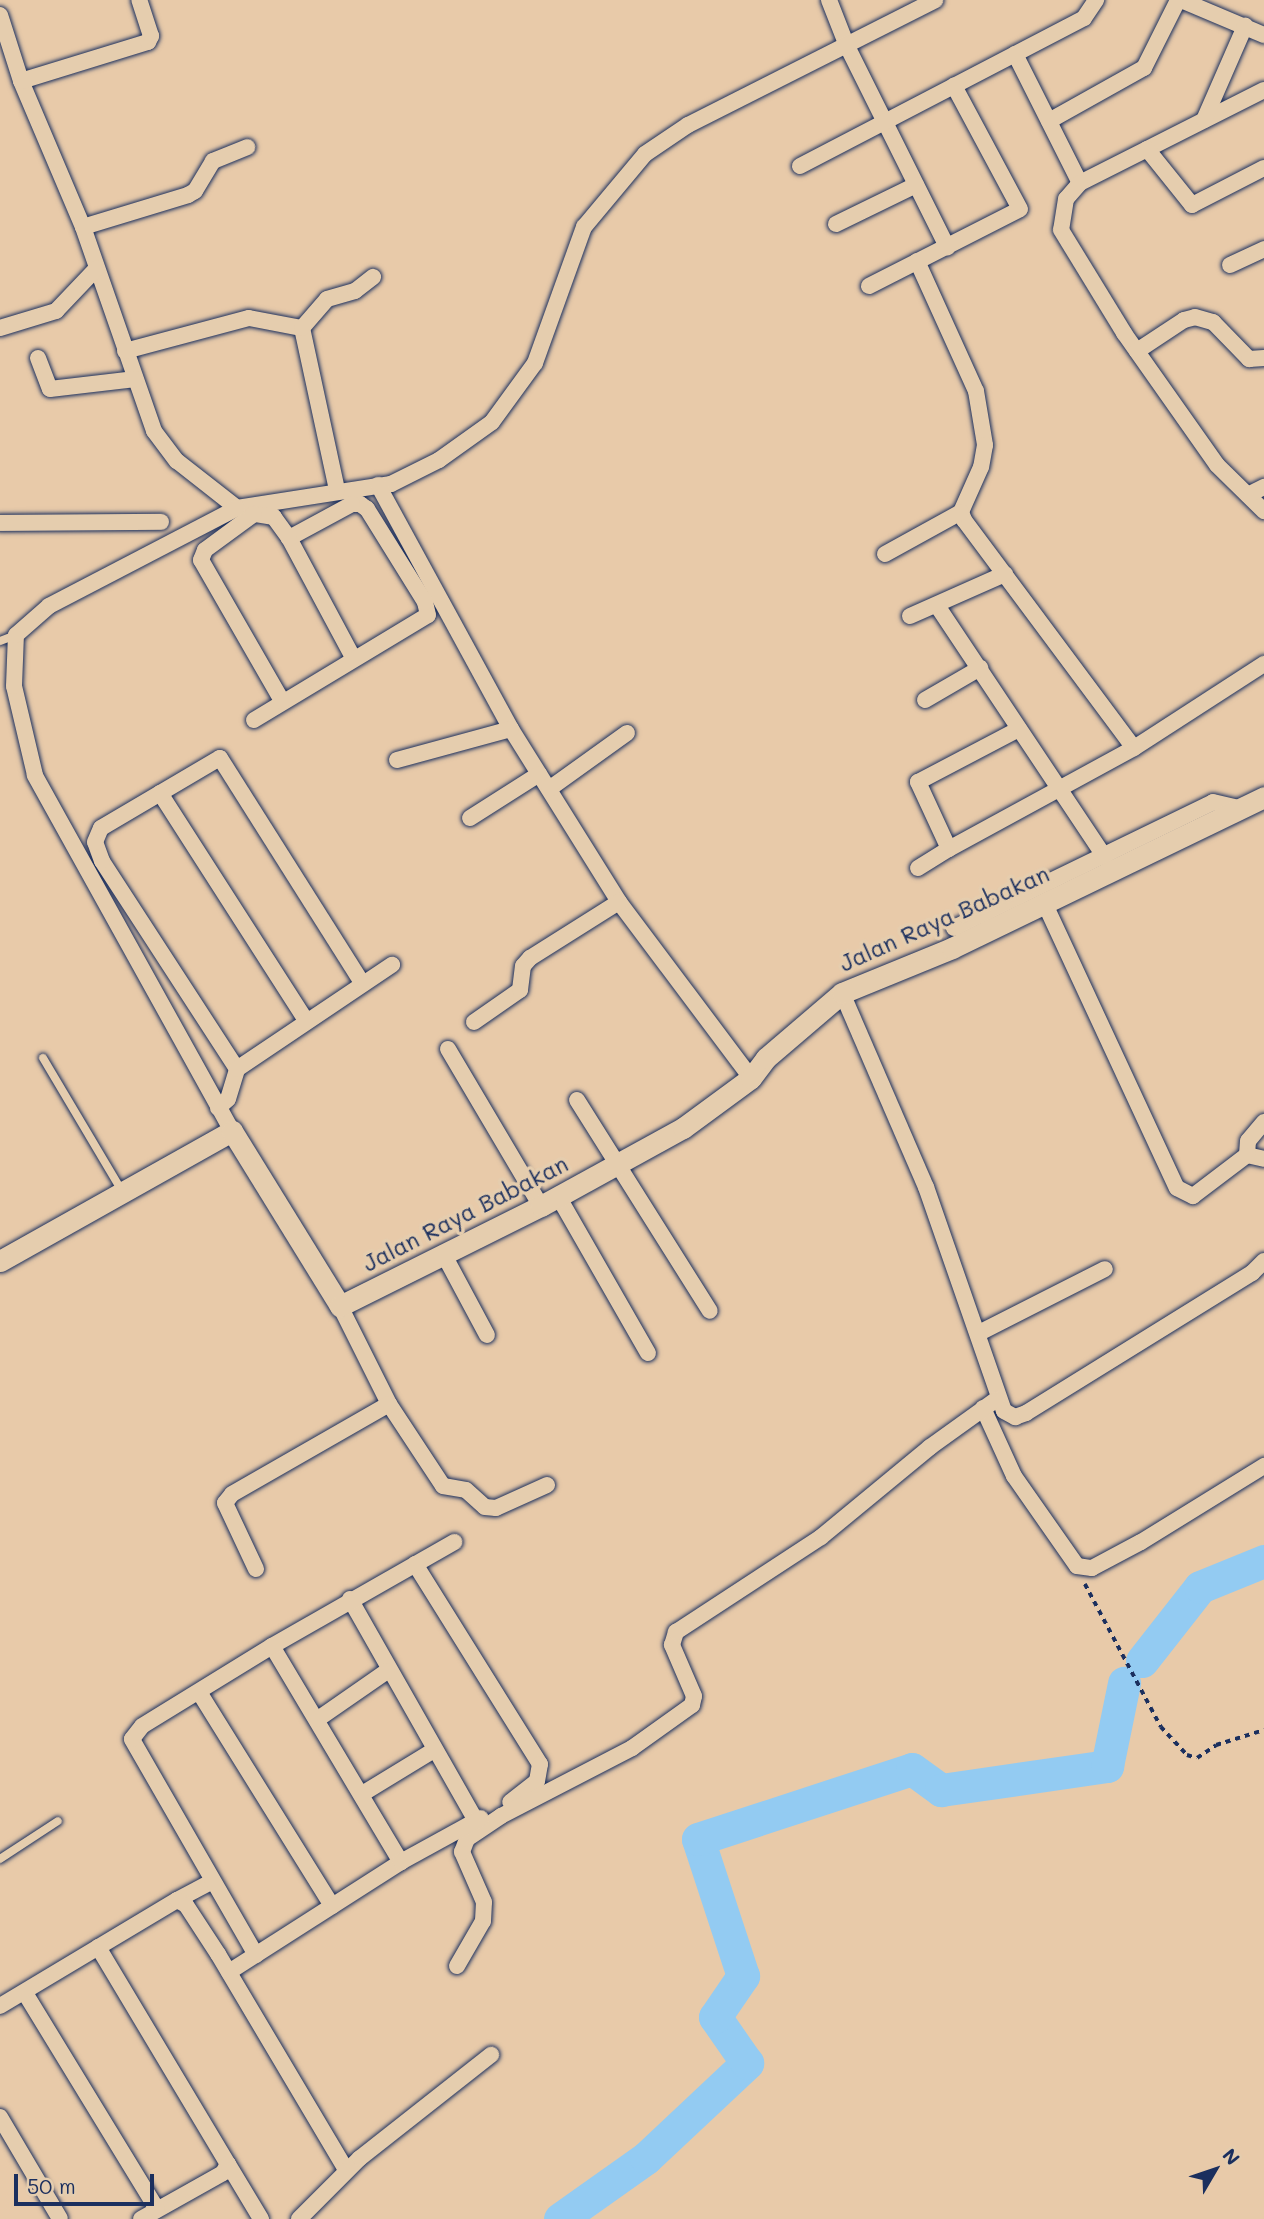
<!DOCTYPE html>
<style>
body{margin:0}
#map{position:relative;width:1264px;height:2219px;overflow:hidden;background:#e8caa9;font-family:Mali,sans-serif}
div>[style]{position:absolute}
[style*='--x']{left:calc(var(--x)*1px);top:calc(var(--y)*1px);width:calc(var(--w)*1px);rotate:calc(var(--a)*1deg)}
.river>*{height:33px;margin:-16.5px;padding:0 16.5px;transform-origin:16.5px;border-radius:16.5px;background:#93cbf2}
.path>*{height:3.5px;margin-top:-1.75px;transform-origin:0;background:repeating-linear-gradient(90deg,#1b2f5e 0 5px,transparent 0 10px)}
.roads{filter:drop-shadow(0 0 2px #1b2f5e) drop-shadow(0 0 2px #1b2f5e)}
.service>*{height:8px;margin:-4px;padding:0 4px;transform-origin:4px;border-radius:4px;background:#e5cdae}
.minor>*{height:16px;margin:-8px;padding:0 8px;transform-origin:8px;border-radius:8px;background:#e5cdae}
.tertiary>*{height:21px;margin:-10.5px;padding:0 10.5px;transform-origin:10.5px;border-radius:10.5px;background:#e5cdae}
span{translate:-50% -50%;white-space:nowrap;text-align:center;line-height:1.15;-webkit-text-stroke:7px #e5cdae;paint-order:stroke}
.street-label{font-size:23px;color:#1b2f5e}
.north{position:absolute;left:1180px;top:2135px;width:70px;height:70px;-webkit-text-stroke:5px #e5cdae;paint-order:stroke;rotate:51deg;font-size:19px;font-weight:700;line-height:28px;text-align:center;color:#1b2f5e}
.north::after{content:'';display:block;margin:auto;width:24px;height:32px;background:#1b2f5e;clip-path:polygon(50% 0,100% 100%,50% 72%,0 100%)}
.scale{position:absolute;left:14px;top:2174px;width:140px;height:32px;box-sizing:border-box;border:4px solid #1b2f5e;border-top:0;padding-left:9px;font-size:21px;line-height:24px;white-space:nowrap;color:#1b2f5e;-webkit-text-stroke:5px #e5cdae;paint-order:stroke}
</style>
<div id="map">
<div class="river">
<i style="--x:1142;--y:1661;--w:94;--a:-51.9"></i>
<i style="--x:1200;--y:1587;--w:69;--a:-22.1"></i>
<i style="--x:560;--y:2219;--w:105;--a:-35.3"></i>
<i style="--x:646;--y:2158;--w:139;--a:-43.2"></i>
<i style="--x:747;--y:2063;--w:56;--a:-124.8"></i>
<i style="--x:715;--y:2017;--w:50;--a:-55.7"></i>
<i style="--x:743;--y:1976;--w:144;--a:-108.2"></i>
<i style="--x:698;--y:1839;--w:225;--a:-18.1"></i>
<i style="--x:912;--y:1769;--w:36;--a:36"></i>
<i style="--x:941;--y:1790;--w:168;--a:-8.2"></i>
<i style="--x:1107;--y:1766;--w:85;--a:-78.4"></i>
</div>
<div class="path">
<i style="--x:1085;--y:1584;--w:162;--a:62"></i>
<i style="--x:1161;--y:1727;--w:38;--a:47"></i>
<i style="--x:1187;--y:1755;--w:10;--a:17"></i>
<i style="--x:1197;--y:1758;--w:23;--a:-34"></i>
<i style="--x:1216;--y:1745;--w:50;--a:-17.4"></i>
</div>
<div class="roads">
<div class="service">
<i style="--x:0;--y:641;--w:17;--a:-21"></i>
<i style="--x:43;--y:1058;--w:155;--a:59.3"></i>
<i style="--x:0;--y:1859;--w:69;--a:-33.2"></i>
</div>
<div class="minor">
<i style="--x:829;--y:0;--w:49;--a:68.6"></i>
<i style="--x:847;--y:46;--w:225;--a:63.5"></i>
<i style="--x:1181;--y:0;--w:90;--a:22.9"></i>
<i style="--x:0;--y:15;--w:69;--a:72.3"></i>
<i style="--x:21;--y:81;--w:159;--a:67"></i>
<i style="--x:83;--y:227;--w:216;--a:70.8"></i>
<i style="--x:154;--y:431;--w:38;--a:53"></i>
<i style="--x:177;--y:461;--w:76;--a:38.1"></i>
<i style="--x:237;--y:508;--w:156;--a:-8.9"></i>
<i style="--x:391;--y:484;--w:54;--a:-26.6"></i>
<i style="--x:439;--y:460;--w:65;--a:-35.6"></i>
<i style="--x:492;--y:422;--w:73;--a:-53.9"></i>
<i style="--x:535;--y:363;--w:145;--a:-70.2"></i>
<i style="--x:584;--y:227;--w:95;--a:-50.1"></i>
<i style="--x:645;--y:154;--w:52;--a:-34"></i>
<i style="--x:688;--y:125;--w:277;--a:-26.8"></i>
<i style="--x:1015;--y:54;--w:144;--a:63.3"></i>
<i style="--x:21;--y:81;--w:133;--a:-17.1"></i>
<i style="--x:148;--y:42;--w:7;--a:-63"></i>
<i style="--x:151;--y:36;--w:38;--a:-108"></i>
<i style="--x:1264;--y:90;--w:206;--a:153.2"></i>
<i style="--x:1080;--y:183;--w:21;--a:131"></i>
<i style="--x:1066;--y:199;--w:31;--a:99"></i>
<i style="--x:1061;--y:230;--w:121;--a:58.5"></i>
<i style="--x:1124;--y:333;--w:161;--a:54.8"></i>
<i style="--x:1217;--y:465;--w:66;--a:44.4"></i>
<i style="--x:1204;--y:120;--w:103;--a:-66.4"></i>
<i style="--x:1049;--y:121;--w:109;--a:-29.2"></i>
<i style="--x:1144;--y:68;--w:76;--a:-63.4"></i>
<i style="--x:1147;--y:149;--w:72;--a:51.2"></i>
<i style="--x:1192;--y:205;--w:81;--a:-27.2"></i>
<i style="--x:800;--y:166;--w:320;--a:-27.5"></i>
<i style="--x:1084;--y:18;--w:22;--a:-56"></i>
<i style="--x:836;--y:224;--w:89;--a:-26"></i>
<i style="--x:83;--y:227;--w:110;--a:-16.9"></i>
<i style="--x:188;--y:195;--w:8;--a:-30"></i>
<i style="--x:195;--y:191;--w:35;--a:-59"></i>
<i style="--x:213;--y:161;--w:37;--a:-22"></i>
<i style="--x:917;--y:261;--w:143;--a:65.6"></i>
<i style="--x:976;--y:391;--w:55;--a:80.5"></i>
<i style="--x:985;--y:445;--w:22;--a:100"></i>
<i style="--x:981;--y:467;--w:49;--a:114"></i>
<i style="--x:961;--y:512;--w:9;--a:69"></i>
<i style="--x:964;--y:520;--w:284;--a:53.3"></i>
<i style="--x:1134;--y:748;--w:211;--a:151.4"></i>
<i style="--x:949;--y:849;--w:74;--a:-114.8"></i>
<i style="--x:918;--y:782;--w:114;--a:-27.7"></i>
<i style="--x:1230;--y:265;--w:38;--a:-25"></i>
<i style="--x:869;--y:286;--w:169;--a:-27"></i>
<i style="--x:1020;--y:209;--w:140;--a:-118.2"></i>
<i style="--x:0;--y:328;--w:59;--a:-16.9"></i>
<i style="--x:56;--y:311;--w:59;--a:-46.4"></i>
<i style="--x:302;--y:328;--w:166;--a:77.8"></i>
<i style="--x:125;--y:351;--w:128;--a:-14.9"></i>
<i style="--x:249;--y:318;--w:54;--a:10.7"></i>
<i style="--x:302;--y:328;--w:38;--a:-49"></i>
<i style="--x:327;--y:299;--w:29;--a:-16"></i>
<i style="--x:355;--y:291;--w:23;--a:-38"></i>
<i style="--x:1137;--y:351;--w:56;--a:-33.4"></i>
<i style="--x:1184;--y:320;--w:11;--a:-15"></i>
<i style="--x:1195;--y:317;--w:19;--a:16"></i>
<i style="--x:1213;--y:322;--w:52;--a:45.8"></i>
<i style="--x:1249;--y:359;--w:15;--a:-4"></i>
<i style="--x:38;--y:358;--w:33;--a:69"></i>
<i style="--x:50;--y:389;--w:86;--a:-6.7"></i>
<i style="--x:378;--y:485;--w:278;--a:61.4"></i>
<i style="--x:511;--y:729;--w:204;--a:58"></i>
<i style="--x:619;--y:902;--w:220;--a:53.1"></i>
<i style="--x:1248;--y:495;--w:18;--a:-27"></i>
<i style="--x:0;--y:523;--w:161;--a:-0.4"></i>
<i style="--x:289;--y:538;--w:137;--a:61.8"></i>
<i style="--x:885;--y:554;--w:87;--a:-28.9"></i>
<i style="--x:938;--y:607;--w:301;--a:56.3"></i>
<i style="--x:910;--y:616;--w:104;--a:-23.9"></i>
<i style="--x:925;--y:700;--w:64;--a:-30.2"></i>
<i style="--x:254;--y:720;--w:203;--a:-31.1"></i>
<i style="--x:428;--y:615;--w:13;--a:-103"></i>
<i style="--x:425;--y:602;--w:110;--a:-121.9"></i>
<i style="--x:367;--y:509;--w:9;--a:-144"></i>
<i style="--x:360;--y:504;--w:8;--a:180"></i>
<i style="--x:352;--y:504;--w:72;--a:151.6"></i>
<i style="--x:289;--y:538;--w:26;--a:-126"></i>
<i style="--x:274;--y:517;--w:20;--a:-171"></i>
<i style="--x:254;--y:514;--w:61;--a:143.7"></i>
<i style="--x:205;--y:550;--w:11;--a:112"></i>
<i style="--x:201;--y:560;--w:163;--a:60.1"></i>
<i style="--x:1134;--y:748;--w:155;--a:-32.9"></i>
<i style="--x:397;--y:760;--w:118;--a:-15.2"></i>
<i style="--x:549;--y:789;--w:96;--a:-35.7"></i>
<i style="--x:160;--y:793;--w:270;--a:57.3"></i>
<i style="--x:470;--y:818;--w:82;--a:-32.5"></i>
<i style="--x:918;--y:868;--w:36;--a:-32"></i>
<i style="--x:1044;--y:902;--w:315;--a:65.1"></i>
<i style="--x:1177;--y:1188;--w:18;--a:27"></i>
<i style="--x:1193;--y:1196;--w:68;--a:-37.2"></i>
<i style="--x:1247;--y:1155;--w:17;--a:13"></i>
<i style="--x:954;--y:928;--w:288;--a:-25.9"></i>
<i style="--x:1213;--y:802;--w:32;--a:13"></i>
<i style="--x:842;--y:993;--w:211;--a:66.6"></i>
<i style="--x:926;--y:1187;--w:237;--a:70.8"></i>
<i style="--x:1004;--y:1411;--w:13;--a:29"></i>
<i style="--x:1015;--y:1417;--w:12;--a:-20"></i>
<i style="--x:1026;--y:1413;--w:266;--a:-31.8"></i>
<i style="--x:1252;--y:1273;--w:17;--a:-45"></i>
<i style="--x:474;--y:1022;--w:56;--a:-34.8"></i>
<i style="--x:520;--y:990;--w:24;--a:-83"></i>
<i style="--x:523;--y:966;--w:11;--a:-49"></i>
<i style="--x:530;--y:958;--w:105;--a:-32.2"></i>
<i style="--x:448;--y:1049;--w:182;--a:59.4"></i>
<i style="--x:237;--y:1069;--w:248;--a:-123"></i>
<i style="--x:102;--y:861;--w:20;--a:-110"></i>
<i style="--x:95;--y:842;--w:15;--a:-67"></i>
<i style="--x:101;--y:828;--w:138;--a:-30.5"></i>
<i style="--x:220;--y:758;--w:267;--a:57.7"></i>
<i style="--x:577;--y:1100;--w:249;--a:57.8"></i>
<i style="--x:218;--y:1108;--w:13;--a:-42"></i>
<i style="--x:228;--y:1099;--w:31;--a:-73"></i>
<i style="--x:237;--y:1069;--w:187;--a:-33.9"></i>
<i style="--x:232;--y:1131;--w:407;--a:-119"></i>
<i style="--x:35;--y:775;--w:91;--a:-103.3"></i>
<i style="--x:14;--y:686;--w:51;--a:-87.8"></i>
<i style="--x:16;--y:635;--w:44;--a:-41.3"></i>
<i style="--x:49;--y:606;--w:212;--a:-27.5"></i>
<i style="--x:1247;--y:1155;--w:14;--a:-86"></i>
<i style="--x:1248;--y:1141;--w:25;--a:-50"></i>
<i style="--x:558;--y:1196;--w:181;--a:60.2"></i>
<i style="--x:443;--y:1253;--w:93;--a:61.8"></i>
<i style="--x:340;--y:1306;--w:110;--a:63.4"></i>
<i style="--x:389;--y:1404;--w:98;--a:56.6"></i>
<i style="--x:443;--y:1486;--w:23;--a:10"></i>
<i style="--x:466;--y:1490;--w:25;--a:42"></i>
<i style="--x:485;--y:1507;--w:11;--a:5"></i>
<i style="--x:496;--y:1508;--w:56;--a:-24.3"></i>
<i style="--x:979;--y:1333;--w:141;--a:-26.9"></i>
<i style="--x:983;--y:1408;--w:75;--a:65.5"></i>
<i style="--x:1014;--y:1476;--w:110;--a:55"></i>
<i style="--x:1077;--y:1566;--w:15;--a:8"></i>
<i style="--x:1092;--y:1568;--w:55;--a:-28"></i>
<i style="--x:1141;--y:1542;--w:145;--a:-31.7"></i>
<i style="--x:415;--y:1564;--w:236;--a:58"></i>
<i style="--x:540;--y:1764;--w:17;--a:100"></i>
<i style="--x:537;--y:1781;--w:34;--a:142"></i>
<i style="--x:256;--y:1569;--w:73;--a:-115.2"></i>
<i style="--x:225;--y:1503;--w:11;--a:-52"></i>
<i style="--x:232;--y:1494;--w:181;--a:-29.8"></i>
<i style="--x:350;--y:1599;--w:255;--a:60.4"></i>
<i style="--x:272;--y:1646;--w:252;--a:59.2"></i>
<i style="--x:199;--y:1692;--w:252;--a:58.1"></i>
<i style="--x:318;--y:1719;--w:84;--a:-34.8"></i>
<i style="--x:362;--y:1794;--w:84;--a:-31.4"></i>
<i style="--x:177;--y:1900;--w:40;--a:-28"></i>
<i style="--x:98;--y:1947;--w:253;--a:59.1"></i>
<i style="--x:228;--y:2164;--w:10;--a:119"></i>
<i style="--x:223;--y:2173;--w:94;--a:150.7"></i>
<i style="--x:256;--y:1955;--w:249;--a:-119.9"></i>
<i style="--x:132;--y:1739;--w:16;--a:-52"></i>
<i style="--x:142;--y:1726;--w:153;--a:-31.6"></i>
<i style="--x:272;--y:1646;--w:210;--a:-29.7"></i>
<i style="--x:457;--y:1966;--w:52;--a:-60"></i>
<i style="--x:483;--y:1921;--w:19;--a:-87"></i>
<i style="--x:484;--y:1902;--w:55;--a:-113.7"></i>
<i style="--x:462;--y:1852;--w:14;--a:-69"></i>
<i style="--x:467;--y:1839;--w:41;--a:-34.1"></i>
<i style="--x:501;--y:1816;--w:148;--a:-27.4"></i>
<i style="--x:632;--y:1748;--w:74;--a:-35.6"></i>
<i style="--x:692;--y:1705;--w:9;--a:-77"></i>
<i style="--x:694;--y:1696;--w:56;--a:-113.3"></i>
<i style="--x:672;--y:1645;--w:14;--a:-73"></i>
<i style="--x:676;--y:1632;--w:173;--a:-33.2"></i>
<i style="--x:821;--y:1537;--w:141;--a:-39.5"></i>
<i style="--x:930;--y:1447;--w:82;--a:-35.6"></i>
<i style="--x:229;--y:1972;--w:204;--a:-32.6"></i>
<i style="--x:401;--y:1862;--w:91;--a:-28.8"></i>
<i style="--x:25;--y:1993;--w:253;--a:58.6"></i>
<i style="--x:0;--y:2006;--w:206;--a:-30.9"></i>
<i style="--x:177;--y:1900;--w:10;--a:29"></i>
<i style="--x:186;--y:1905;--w:59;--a:56.9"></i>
<i style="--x:218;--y:1954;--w:251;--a:59.3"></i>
<i style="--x:0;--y:2117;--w:118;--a:59.5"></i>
<i style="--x:228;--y:2164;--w:64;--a:59"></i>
<i style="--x:299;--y:2219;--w:86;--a:-45"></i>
<i style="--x:360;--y:2158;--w:167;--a:-38.2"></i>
</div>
<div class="tertiary">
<i style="--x:0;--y:1261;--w:266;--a:-29.3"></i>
<i style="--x:232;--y:1131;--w:206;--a:58.3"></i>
<i style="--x:340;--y:1306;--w:225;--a:-26.5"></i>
<i style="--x:541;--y:1206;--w:162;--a:-28.8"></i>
<i style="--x:683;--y:1128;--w:84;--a:-36.3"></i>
<i style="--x:751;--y:1078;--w:25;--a:-53"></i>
<i style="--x:766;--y:1058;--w:100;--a:-40.5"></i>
<i style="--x:842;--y:993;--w:119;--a:-22.2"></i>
<i style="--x:952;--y:948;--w:347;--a:-25.8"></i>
</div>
</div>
<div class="street-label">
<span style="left:944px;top:918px;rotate:-24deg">Jalan Raya Babakan</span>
<span style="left:465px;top:1213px;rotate:-27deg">Jalan Raya Babakan</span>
</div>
<div class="north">N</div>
<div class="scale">50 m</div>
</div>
